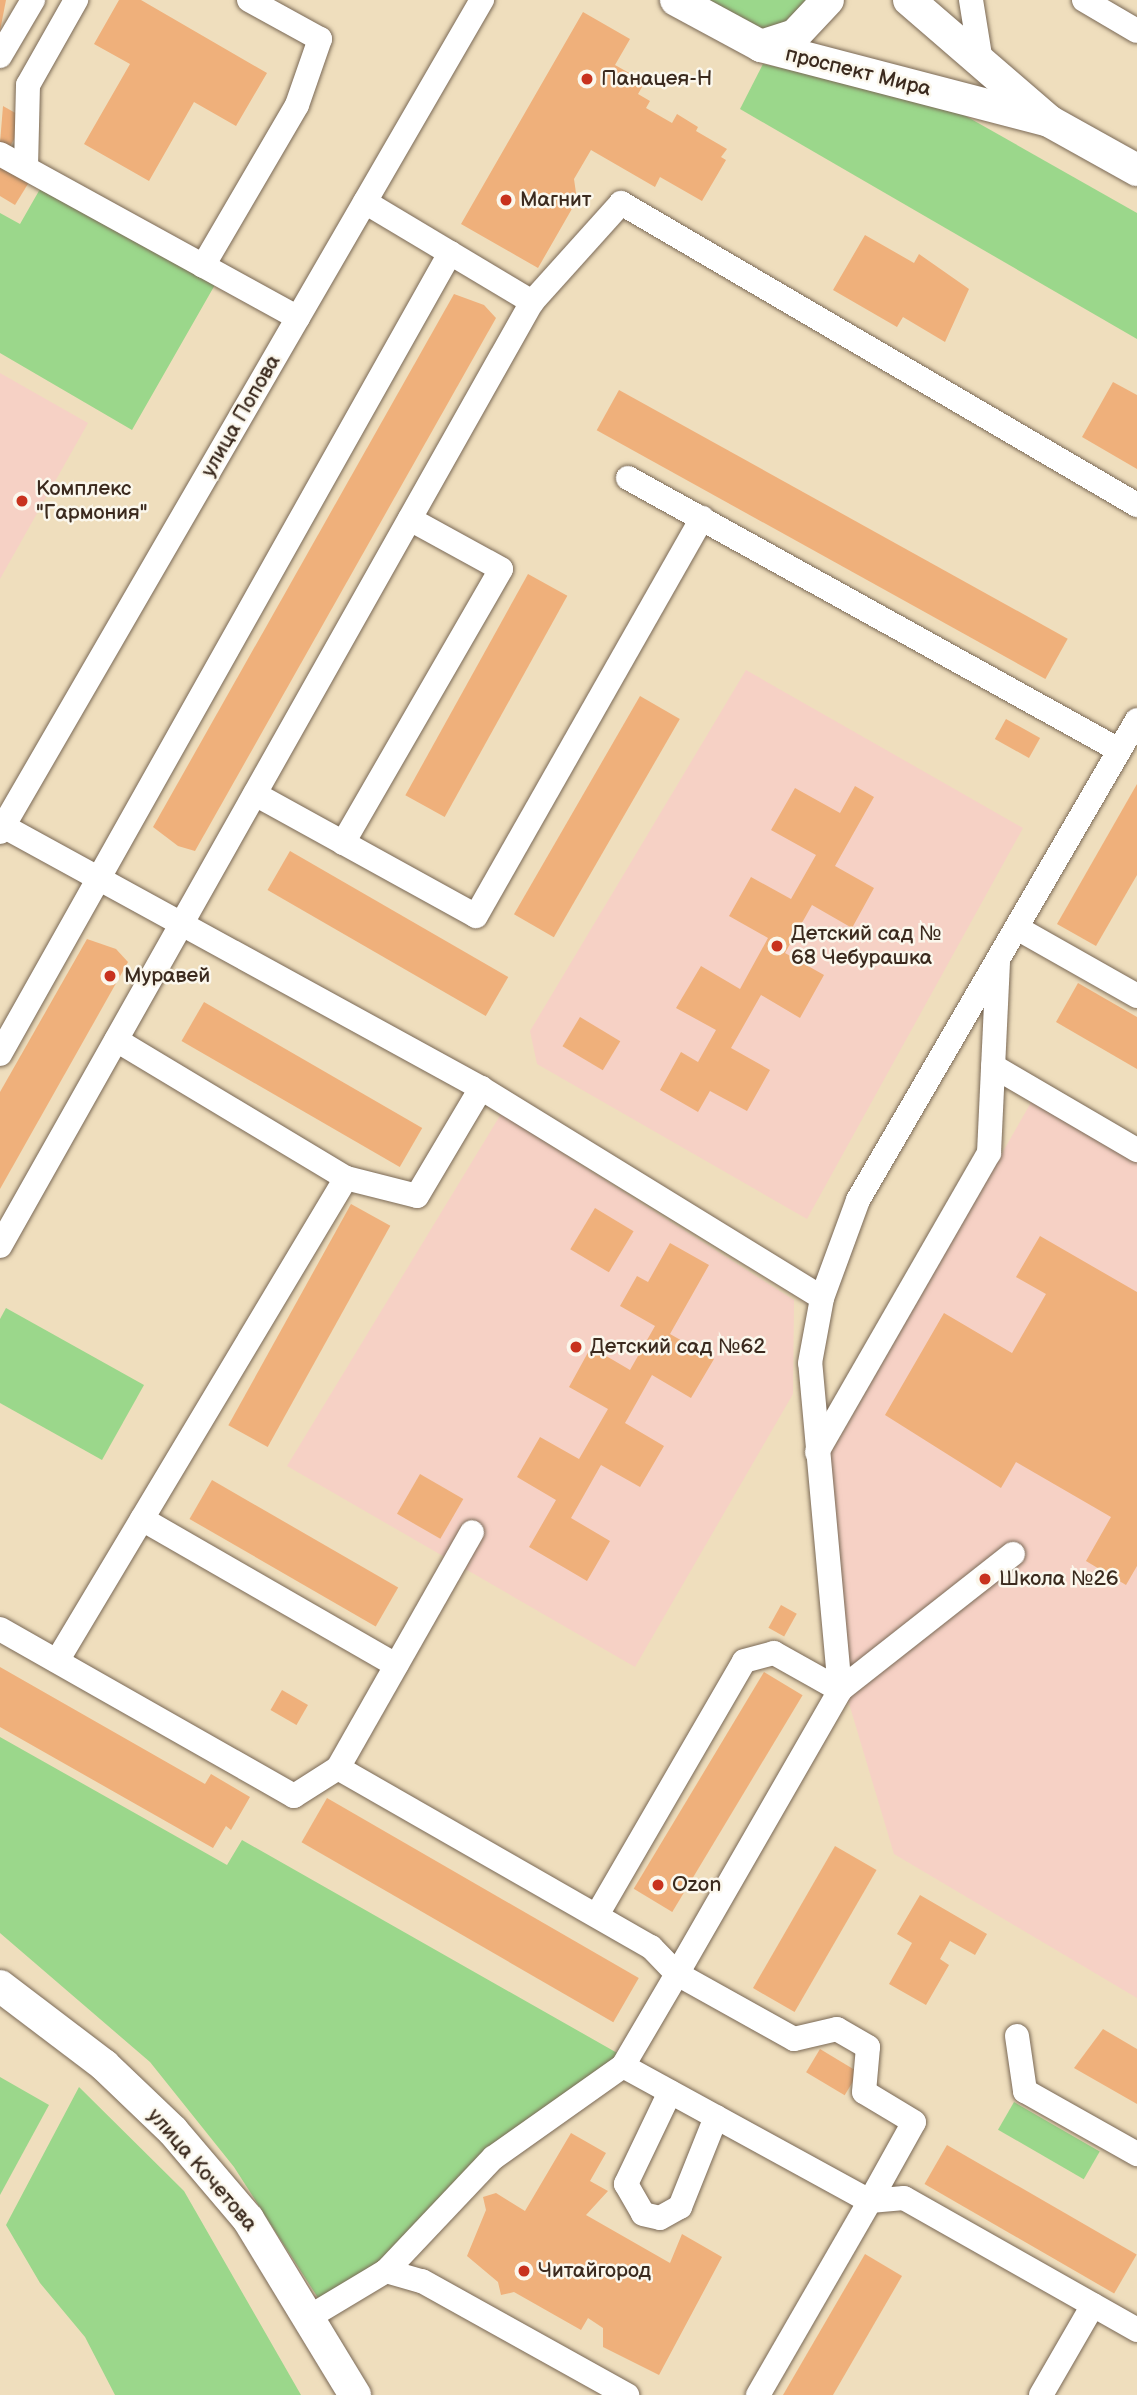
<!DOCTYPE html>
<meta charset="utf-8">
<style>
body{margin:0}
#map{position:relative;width:1137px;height:2395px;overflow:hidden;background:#efdebd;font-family:"Balsamiq Sans",sans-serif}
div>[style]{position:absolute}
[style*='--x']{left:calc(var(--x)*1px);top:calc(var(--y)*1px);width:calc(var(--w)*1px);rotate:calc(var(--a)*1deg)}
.built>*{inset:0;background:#f6d1c5}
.green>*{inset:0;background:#9bd78b;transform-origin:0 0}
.building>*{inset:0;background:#efb07b;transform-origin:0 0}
.roads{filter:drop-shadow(0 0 2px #7a6956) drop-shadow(0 0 2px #7a6956)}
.minor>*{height:24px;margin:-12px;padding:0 12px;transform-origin:12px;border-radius:12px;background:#fff}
.major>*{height:32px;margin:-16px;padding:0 16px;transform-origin:16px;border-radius:16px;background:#fff}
.dots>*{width:19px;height:19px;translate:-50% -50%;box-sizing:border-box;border:4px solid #fbf7ec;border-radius:50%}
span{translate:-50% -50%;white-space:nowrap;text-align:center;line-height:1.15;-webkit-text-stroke:5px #fbf7ec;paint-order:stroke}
.street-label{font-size:21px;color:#3b2a1e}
.poi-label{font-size:21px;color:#3b2a1e}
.left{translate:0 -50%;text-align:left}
</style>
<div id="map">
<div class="built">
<i style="clip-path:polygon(0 373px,88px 423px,0 579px)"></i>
<i style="clip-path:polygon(746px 670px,1023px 828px,807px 1219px,537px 1064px,530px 1031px)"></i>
<i style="clip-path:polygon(1033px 1099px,1137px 1160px,1137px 1998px,894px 1854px,845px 1690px,823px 1467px)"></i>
<i style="clip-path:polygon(501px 1114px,794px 1300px,793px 1394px,635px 1667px,287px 1466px)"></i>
</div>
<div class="green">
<i style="clip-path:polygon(693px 0,815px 0,804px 15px,765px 32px)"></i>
<i style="clip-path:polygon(763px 64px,941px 102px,1137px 213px,1137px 339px,740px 109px)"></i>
<i style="clip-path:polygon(44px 182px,216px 283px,132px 430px,0 353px,0 213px,20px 224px)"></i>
<i style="clip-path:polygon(6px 1308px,144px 1385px,102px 1460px,0 1403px,0 1319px)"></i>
<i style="clip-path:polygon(0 1737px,227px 1865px,242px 1840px,619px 2054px,488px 2151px,395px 2250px,320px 2301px,234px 2167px,150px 2062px,0 1933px)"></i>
<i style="clip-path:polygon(0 2077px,49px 2105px,0 2195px)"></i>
<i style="clip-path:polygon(79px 2087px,184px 2191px,301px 2395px,115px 2395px,85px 2337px,40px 2283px,6px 2225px)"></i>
<i style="left:1014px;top:2102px;width:99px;height:32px;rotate:30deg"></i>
</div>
<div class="building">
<i style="clip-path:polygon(0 0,6px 0,0 31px)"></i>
<i style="clip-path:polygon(119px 0,141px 0,267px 73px,236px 126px,194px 102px,149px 181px,84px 144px,130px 64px,94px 44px)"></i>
<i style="clip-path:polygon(583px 12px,630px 39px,615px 65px,645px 82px,638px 94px,650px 101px,646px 108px,672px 123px,677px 114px,698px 127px,696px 131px,727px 149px,721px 157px,726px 160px,702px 201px,660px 177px,655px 187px,591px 150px,574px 179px,577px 200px,538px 268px,461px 224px)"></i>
<i style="clip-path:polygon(3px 106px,26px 119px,9px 148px,0 143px)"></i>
<i style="clip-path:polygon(0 160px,31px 179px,15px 205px,0 196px)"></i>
<i style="clip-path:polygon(865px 235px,914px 263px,919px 254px,969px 289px,945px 342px,903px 317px,897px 327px,833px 290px)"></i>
<i style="clip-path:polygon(454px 294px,484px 305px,496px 318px,195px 851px,178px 846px,153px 827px)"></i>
<i style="clip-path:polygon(1113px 382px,1137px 395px,1137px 469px,1082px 437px)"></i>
<i style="left:619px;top:390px;width:513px;height:46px;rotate:29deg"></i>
<i style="left:528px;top:574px;width:45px;height:253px;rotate:29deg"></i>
<i style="left:640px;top:696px;width:46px;height:252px;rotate:30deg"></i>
<i style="left:1006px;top:719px;width:39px;height:23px;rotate:29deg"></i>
<i style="clip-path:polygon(1137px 784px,1137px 875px,1096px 946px,1057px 924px)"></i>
<i style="clip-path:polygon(855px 786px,874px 797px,835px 866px,874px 888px,852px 928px,812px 905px,785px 953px,824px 975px,800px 1018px,761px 995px,731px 1048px,770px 1070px,747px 1111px,710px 1091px,698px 1112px,660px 1090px,681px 1052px,698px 1062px,716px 1030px,676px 1008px,701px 966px,740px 989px,768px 938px,729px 916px,751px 877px,791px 899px,816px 855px,771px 830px,795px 788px,840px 813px)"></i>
<i style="left:290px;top:851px;width:252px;height:45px;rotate:30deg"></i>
<i style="clip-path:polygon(87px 939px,116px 949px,128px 962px,0 1189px,0 1092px)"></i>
<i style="clip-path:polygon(1078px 983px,1137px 1017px,1137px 1069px,1056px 1022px)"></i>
<i style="left:204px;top:1002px;width:252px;height:45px;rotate:30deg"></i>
<i style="left:580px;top:1017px;width:47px;height:34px;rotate:31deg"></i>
<i style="left:351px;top:1204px;width:45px;height:253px;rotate:29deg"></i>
<i style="left:595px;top:1208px;width:45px;height:48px;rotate:31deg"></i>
<i style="clip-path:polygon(1040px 1236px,1137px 1292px,1137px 1566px,1126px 1585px,1086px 1561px,1111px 1517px,1016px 1462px,1001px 1488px,885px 1415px,944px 1313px,1012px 1353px,1046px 1294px,1016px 1277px)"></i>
<i style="clip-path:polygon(670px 1243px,709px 1265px,670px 1334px,714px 1359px,691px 1398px,652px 1375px,625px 1423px,664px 1446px,640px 1487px,601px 1465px,571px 1518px,610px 1541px,587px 1581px,529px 1547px,556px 1500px,517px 1477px,540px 1437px,579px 1459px,608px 1409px,569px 1387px,591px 1347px,630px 1370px,655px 1326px,620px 1306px,637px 1276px,648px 1282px)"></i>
<i style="left:420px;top:1474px;width:50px;height:46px;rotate:30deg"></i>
<i style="left:212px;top:1480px;width:215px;height:45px;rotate:30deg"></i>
<i style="left:781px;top:1605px;width:18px;height:26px;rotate:29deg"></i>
<i style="clip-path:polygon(0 1667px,205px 1784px,211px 1774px,250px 1797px,231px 1830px,226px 1826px,213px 1848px,0 1727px)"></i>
<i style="left:764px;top:1672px;width:45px;height:253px;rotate:31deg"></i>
<i style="left:282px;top:1690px;width:30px;height:23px;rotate:30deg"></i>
<i style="left:327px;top:1798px;width:360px;height:51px;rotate:30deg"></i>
<i style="left:835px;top:1846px;width:48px;height:164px;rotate:30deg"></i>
<i style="clip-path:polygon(920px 1895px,987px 1934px,975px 1955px,950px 1941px,940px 1959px,949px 1965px,926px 2005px,889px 1984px,912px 1943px,897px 1934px)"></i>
<i style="clip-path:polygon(1103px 2029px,1137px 2049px,1137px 2104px,1074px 2068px)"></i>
<i style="left:820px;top:2049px;width:45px;height:27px;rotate:31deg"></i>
<i style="clip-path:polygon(571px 2133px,606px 2153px,590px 2181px,608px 2191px,586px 2215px,670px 2263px,682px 2234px,722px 2257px,659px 2375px,603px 2347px,603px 2328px,588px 2318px,581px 2330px,514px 2292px,501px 2295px,498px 2282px,467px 2256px,486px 2210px,483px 2197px,496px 2193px,525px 2211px)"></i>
<i style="left:947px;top:2145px;width:219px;height:45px;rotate:30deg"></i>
<i style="clip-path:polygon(865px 2254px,902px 2276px,833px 2395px,783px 2395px)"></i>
</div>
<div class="roads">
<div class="minor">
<i style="--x:971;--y:0;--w:63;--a:80.8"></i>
<i style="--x:1084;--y:0;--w:61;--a:30.3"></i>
<i style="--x:0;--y:56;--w:65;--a:-59.5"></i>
<i style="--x:0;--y:154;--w:340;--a:28.8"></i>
<i style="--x:26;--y:167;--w:82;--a:-88.6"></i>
<i style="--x:28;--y:85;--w:98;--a:-60.5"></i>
<i style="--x:365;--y:202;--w:195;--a:30.9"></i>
<i style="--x:203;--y:266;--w:186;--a:-59.7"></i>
<i style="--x:297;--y:105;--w:70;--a:-70.8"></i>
<i style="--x:320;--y:39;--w:81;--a:-151.2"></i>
<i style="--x:628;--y:478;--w:561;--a:28.99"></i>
<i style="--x:255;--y:794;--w:252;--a:28.9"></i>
<i style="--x:476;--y:916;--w:458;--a:-60.4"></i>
<i style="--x:3;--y:826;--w:545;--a:28.73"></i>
<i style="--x:481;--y:1088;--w:400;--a:31.6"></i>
<i style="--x:0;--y:832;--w:962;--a:-59.92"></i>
<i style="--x:343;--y:843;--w:316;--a:-60"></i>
<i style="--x:501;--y:569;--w:104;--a:-151.2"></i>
<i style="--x:1017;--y:928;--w:138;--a:29.5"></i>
<i style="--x:0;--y:1054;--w:919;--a:-60.67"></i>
<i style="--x:993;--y:1066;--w:167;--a:30.3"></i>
<i style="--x:346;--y:1178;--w:73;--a:14.2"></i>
<i style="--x:417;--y:1196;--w:126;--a:-59.3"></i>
<i style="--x:0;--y:1246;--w:1084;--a:-60.6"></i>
<i style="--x:532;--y:302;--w:133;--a:-48"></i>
<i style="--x:621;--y:203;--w:598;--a:30.34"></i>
<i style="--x:817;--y:1452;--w:345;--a:-60.1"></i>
<i style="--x:989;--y:1153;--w:190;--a:-87.3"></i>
<i style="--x:142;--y:1519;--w:293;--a:29.9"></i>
<i style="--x:0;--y:1629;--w:338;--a:29.6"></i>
<i style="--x:294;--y:1796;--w:52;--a:-32.5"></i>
<i style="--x:338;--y:1768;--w:361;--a:29.8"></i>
<i style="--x:651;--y:1947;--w:37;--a:46"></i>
<i style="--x:677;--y:1974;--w:107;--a:120.4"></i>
<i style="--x:623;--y:2066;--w:159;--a:144.7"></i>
<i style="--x:493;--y:2158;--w:156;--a:133.4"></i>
<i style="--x:386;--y:2271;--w:87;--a:149"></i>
<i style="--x:57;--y:1661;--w:563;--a:-59.11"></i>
<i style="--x:346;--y:1178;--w:268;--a:-149"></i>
<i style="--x:840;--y:1690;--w:328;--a:-95.2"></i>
<i style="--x:810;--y:1363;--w:66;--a:-79.5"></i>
<i style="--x:822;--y:1298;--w:104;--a:-69.8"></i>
<i style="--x:858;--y:1200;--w:555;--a:-59.83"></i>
<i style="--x:338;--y:1768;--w:271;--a:-60.4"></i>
<i style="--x:597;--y:1915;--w:293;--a:-59.9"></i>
<i style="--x:744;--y:1661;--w:31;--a:-15"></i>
<i style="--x:774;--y:1653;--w:76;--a:29.3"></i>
<i style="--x:1017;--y:2036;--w:56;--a:81.7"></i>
<i style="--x:1025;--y:2091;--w:129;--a:29.4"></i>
<i style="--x:623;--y:2066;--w:281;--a:28.7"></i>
<i style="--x:870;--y:2201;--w:224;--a:120"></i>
<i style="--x:670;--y:2092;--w:102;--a:115.6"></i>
<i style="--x:626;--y:2184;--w:34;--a:60"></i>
<i style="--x:643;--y:2214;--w:17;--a:13"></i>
<i style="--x:660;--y:2218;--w:23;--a:-29"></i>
<i style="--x:680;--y:2207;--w:97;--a:-68.2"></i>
<i style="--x:870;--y:2201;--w:90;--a:-60.9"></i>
<i style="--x:914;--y:2122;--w:58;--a:-149"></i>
<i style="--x:864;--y:2092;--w:45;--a:-84.9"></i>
<i style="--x:868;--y:2047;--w:36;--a:-150"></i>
<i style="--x:837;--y:2029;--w:44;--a:166.9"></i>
<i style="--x:794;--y:2039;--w:134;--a:-150.9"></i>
<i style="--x:677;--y:1974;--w:327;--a:-60.1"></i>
<i style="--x:840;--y:1690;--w:220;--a:-38.2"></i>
<i style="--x:870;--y:2201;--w:34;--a:-5"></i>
<i style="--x:904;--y:2198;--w:268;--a:29.5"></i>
<i style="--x:386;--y:2271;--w:37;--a:16"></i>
<i style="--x:422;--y:2281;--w:235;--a:29.1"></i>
<i style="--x:1041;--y:2395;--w:104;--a:-60"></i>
</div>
<div class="major">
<i style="--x:676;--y:0;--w:97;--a:28.4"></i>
<i style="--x:761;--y:46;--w:298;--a:14.6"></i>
<i style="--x:909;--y:0;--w:185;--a:40.8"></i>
<i style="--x:1049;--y:121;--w:101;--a:29.1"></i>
<i style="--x:761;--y:46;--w:36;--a:-18"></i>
<i style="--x:795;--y:35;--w:48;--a:-46.7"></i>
<i style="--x:0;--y:1986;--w:131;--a:37.2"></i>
<i style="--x:104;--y:2065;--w:95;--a:43.7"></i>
<i style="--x:173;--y:2131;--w:116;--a:49.6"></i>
<i style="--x:248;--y:2219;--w:206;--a:58.7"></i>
</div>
</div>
<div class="dots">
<i style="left:587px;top:79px;background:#c8321e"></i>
<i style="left:506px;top:200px;background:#c8321e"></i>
<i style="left:22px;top:501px;background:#c8321e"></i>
<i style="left:777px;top:946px;background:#c8321e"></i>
<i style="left:110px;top:976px;background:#c8321e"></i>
<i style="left:576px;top:1347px;background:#c8321e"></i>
<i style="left:985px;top:1579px;background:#c8321e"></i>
<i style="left:658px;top:1885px;background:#c8321e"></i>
<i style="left:524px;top:2271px;background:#c8321e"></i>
</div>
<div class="street-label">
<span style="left:858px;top:72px;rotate:14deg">проспект Мира</span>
<span style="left:241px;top:416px;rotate:-60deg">улица Попова</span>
<span style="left:202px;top:2170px;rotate:49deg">улица Кочетова</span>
</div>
<div class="poi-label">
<span class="left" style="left:601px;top:79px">Панацея-Н</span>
<span class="left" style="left:520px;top:200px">Магнит</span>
<span class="left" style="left:36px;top:501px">Комплекс<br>"Гармония"</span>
<span class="left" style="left:791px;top:946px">Детский сад №<br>68 Чебурашка</span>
<span class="left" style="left:124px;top:976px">Муравей</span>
<span class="left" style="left:590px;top:1347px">Детский сад №62</span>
<span class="left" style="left:999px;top:1579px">Школа №26</span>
<span class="left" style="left:672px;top:1885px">Ozon</span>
<span class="left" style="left:538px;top:2271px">Читайгород</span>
</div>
</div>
